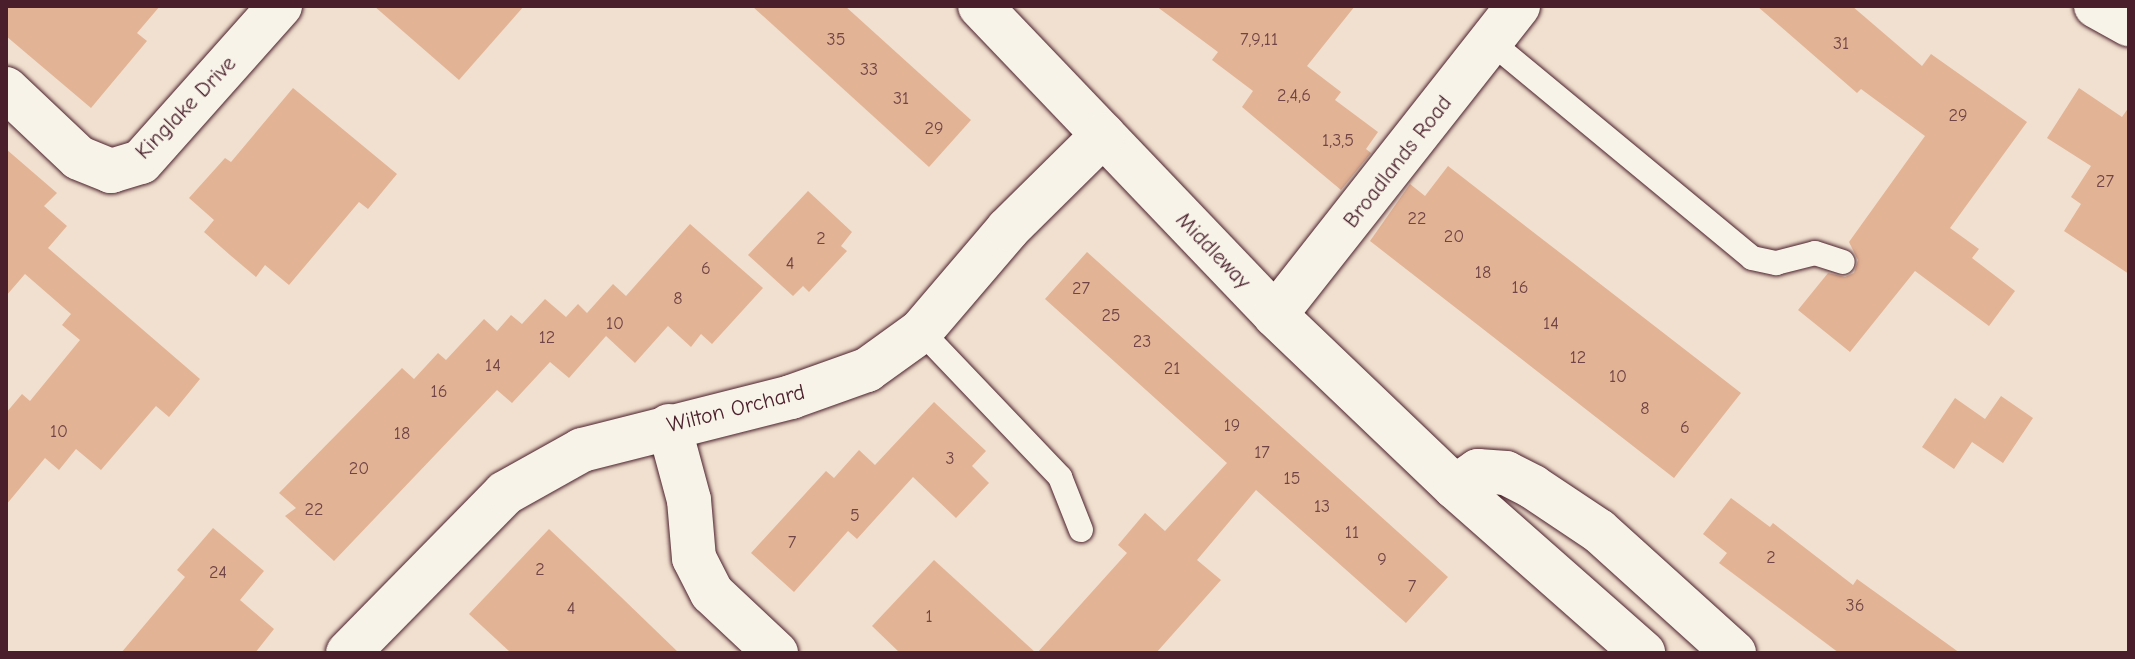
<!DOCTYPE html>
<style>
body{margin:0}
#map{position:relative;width:2135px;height:659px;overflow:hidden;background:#f1e0cf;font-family:"Comic Neue",sans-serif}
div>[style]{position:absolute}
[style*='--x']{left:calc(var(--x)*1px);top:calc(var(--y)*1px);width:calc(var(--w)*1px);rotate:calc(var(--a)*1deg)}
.building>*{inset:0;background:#e3b395}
.roads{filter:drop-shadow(0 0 2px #4a1f2b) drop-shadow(0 0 2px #4a1f2b)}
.service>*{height:24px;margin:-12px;padding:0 12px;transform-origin:12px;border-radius:12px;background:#f7f3e8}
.minor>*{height:44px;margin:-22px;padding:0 22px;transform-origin:22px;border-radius:22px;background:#f7f3e8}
span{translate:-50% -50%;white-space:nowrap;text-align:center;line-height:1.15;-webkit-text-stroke:8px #f7f3e8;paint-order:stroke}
.number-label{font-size:18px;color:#704446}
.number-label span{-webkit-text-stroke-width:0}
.street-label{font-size:22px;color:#4a1f2b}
.frame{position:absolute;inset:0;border:8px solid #4a1f2b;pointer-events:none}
</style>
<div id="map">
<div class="building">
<i style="clip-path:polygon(6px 6px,160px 6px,137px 33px,147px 41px,91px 108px,6px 36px)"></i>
<i style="clip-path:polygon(374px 6px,524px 6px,459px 80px)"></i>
<i style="clip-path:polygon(752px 6px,845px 6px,971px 120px,929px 167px)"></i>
<i style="clip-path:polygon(1156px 6px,1355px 6px,1307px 66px,1341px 92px,1335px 100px,1378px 132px,1366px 149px,1371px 153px,1341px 190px,1242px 107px,1253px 91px,1212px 60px,1218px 52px)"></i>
<i style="clip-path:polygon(1757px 6px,1852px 6px,1922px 66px,1931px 54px,2027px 122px,1950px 228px,1979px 249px,1972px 258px,2015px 291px,1989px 326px,1915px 271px,1850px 352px,1798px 310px,1828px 273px,1845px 277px,1854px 273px,1858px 260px,1849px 242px,1925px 136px,1861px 89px,1857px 93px)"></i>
<i style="clip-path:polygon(293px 88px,397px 174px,368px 209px,359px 202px,289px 285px,265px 265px,256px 277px,230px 255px,204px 232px,214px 220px,189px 198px,225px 158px,231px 162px)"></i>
<i style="clip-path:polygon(2079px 88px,2122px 117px,2129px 107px,2129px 274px,2064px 231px,2081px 204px,2071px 197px,2091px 166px,2047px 138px)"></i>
<i style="clip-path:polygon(6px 149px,57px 193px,44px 206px,67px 226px,48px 248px,200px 379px,169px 417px,156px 406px,101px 470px,76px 449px,59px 470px,45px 458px,6px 505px,6px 413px,22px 394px,30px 401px,80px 340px,62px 325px,71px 314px,25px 274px,6px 296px)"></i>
<i style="clip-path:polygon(1448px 166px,1741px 393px,1674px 478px,1370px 241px,1410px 184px,1425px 196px)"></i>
<i style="clip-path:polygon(808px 191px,852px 232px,841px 246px,847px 251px,809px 292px,803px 286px,793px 296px,748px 255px)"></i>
<i style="clip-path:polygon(690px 224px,763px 288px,712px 344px,701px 334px,691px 347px,668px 326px,635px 363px,606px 336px,569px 378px,550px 362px,512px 403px,497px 390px,334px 561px,285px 516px,296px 508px,279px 493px,402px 368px,414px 379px,438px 353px,446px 360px,484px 319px,497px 331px,511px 315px,522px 324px,545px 299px,566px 317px,578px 304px,587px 313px,613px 284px,626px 296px)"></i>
<i style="clip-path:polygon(1087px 252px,1448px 577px,1406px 623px,1256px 490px,1197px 560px,1221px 580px,1156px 653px,1037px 653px,1127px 553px,1118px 545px,1145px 513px,1165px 531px,1227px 463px,1045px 299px)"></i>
<i style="clip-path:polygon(2001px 396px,2033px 418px,2003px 463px,1972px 442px,1954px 469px,1922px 447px,1955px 398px,1985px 419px)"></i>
<i style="clip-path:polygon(934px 402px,986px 451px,972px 466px,989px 483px,956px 518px,913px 477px,857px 539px,848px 531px,794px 592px,751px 553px,826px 471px,834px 478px,859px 450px,875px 465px)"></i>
<i style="clip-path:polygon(1731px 498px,1770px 527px,1773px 523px,1853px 585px,1857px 579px,1960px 653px,1839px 653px,1719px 563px,1727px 553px,1703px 534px)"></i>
<i style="clip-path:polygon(213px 528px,264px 571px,240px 600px,274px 629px,255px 653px,121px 653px,185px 577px,177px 570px)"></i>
<i style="clip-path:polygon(549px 529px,621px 597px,679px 653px,511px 653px,469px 614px)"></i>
<i style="clip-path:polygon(934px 560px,1036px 653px,900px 653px,872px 626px)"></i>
</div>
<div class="roads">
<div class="service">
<i style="--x:1491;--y:42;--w:339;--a:39.6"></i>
<i style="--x:1752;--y:258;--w:25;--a:12"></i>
<i style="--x:1776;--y:263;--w:40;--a:-14.4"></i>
<i style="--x:1815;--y:253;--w:29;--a:18"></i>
<i style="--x:921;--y:331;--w:202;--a:46.4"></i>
<i style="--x:1060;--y:477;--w:57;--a:68.4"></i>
</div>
<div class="minor">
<i style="--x:980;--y:6;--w:427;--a:46.3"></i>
<i style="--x:1275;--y:315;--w:249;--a:43.7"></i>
<i style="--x:1455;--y:487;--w:251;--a:41.4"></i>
<i style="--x:2096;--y:6;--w:38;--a:29"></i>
<i style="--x:6;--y:89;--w:100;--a:43.4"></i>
<i style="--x:79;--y:158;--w:35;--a:22"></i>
<i style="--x:111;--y:171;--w:31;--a:-17"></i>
<i style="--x:141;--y:162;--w:209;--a:-48.3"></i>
<i style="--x:1275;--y:315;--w:393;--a:-51.8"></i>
<i style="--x:669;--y:426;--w:77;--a:74.9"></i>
<i style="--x:689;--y:500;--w:58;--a:85.1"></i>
<i style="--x:694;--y:558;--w:39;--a:63"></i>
<i style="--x:712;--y:593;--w:88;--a:43.2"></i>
<i style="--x:1455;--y:487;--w:28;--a:-35"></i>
<i style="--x:1478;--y:471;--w:28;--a:4"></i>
<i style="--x:1506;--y:473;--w:30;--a:27"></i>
<i style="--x:1533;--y:487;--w:79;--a:33.7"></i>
<i style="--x:1599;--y:531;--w:182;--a:42.1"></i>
<i style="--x:348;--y:653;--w:224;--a:-45.5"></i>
<i style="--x:505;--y:493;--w:88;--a:-29.2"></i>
<i style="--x:582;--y:450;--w:216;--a:-14.2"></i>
<i style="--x:791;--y:397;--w:81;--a:-19.6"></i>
<i style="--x:867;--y:370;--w:67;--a:-35.8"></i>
<i style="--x:921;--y:331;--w:134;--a:-49.5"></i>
<i style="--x:1008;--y:229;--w:134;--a:-44.7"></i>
</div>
</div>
<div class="number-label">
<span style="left:836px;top:40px">35</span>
<span style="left:1259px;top:40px">7,9,11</span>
<span style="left:1841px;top:44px">31</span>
<span style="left:869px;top:70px">33</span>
<span style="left:1294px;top:96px">2,4,6</span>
<span style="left:901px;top:99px">31</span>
<span style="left:1958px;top:116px">29</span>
<span style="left:934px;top:129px">29</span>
<span style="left:1338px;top:141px">1,3,5</span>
<span style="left:2105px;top:182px">27</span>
<span style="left:1417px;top:219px">22</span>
<span style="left:1454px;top:237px">20</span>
<span style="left:821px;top:239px">2</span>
<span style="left:790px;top:264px">4</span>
<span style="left:706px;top:269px">6</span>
<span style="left:1483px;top:273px">18</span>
<span style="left:1520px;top:288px">16</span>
<span style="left:1081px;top:289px">27</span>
<span style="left:678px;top:299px">8</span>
<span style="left:1111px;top:316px">25</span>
<span style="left:615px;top:324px">10</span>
<span style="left:1551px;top:324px">14</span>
<span style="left:547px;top:338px">12</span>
<span style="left:1142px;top:342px">23</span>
<span style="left:1578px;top:358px">12</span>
<span style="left:493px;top:366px">14</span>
<span style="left:1172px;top:369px">21</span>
<span style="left:1618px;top:377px">10</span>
<span style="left:439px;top:392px">16</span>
<span style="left:1645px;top:409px">8</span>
<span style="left:1232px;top:426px">19</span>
<span style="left:1685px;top:428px">6</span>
<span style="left:59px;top:432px">10</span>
<span style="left:402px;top:434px">18</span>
<span style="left:1262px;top:453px">17</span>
<span style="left:950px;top:459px">3</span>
<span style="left:359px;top:469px">20</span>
<span style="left:1292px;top:479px">15</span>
<span style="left:1322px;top:507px">13</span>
<span style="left:314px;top:510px">22</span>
<span style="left:855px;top:516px">5</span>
<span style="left:1352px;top:533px">11</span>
<span style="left:792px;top:543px">7</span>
<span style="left:1771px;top:558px">2</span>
<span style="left:1382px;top:560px">9</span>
<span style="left:540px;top:570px">2</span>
<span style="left:218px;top:573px">24</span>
<span style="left:1412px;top:587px">7</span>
<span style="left:1855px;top:606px">36</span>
<span style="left:571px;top:609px">4</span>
<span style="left:929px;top:617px">1</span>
</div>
<div class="street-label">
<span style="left:186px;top:108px;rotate:-46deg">Kinglake Drive</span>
<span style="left:1398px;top:162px;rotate:-52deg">Broadlands Road</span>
<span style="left:1213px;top:251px;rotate:46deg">Middleway</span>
<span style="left:736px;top:409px;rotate:-14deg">Wilton Orchard</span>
</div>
<div class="frame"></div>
</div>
